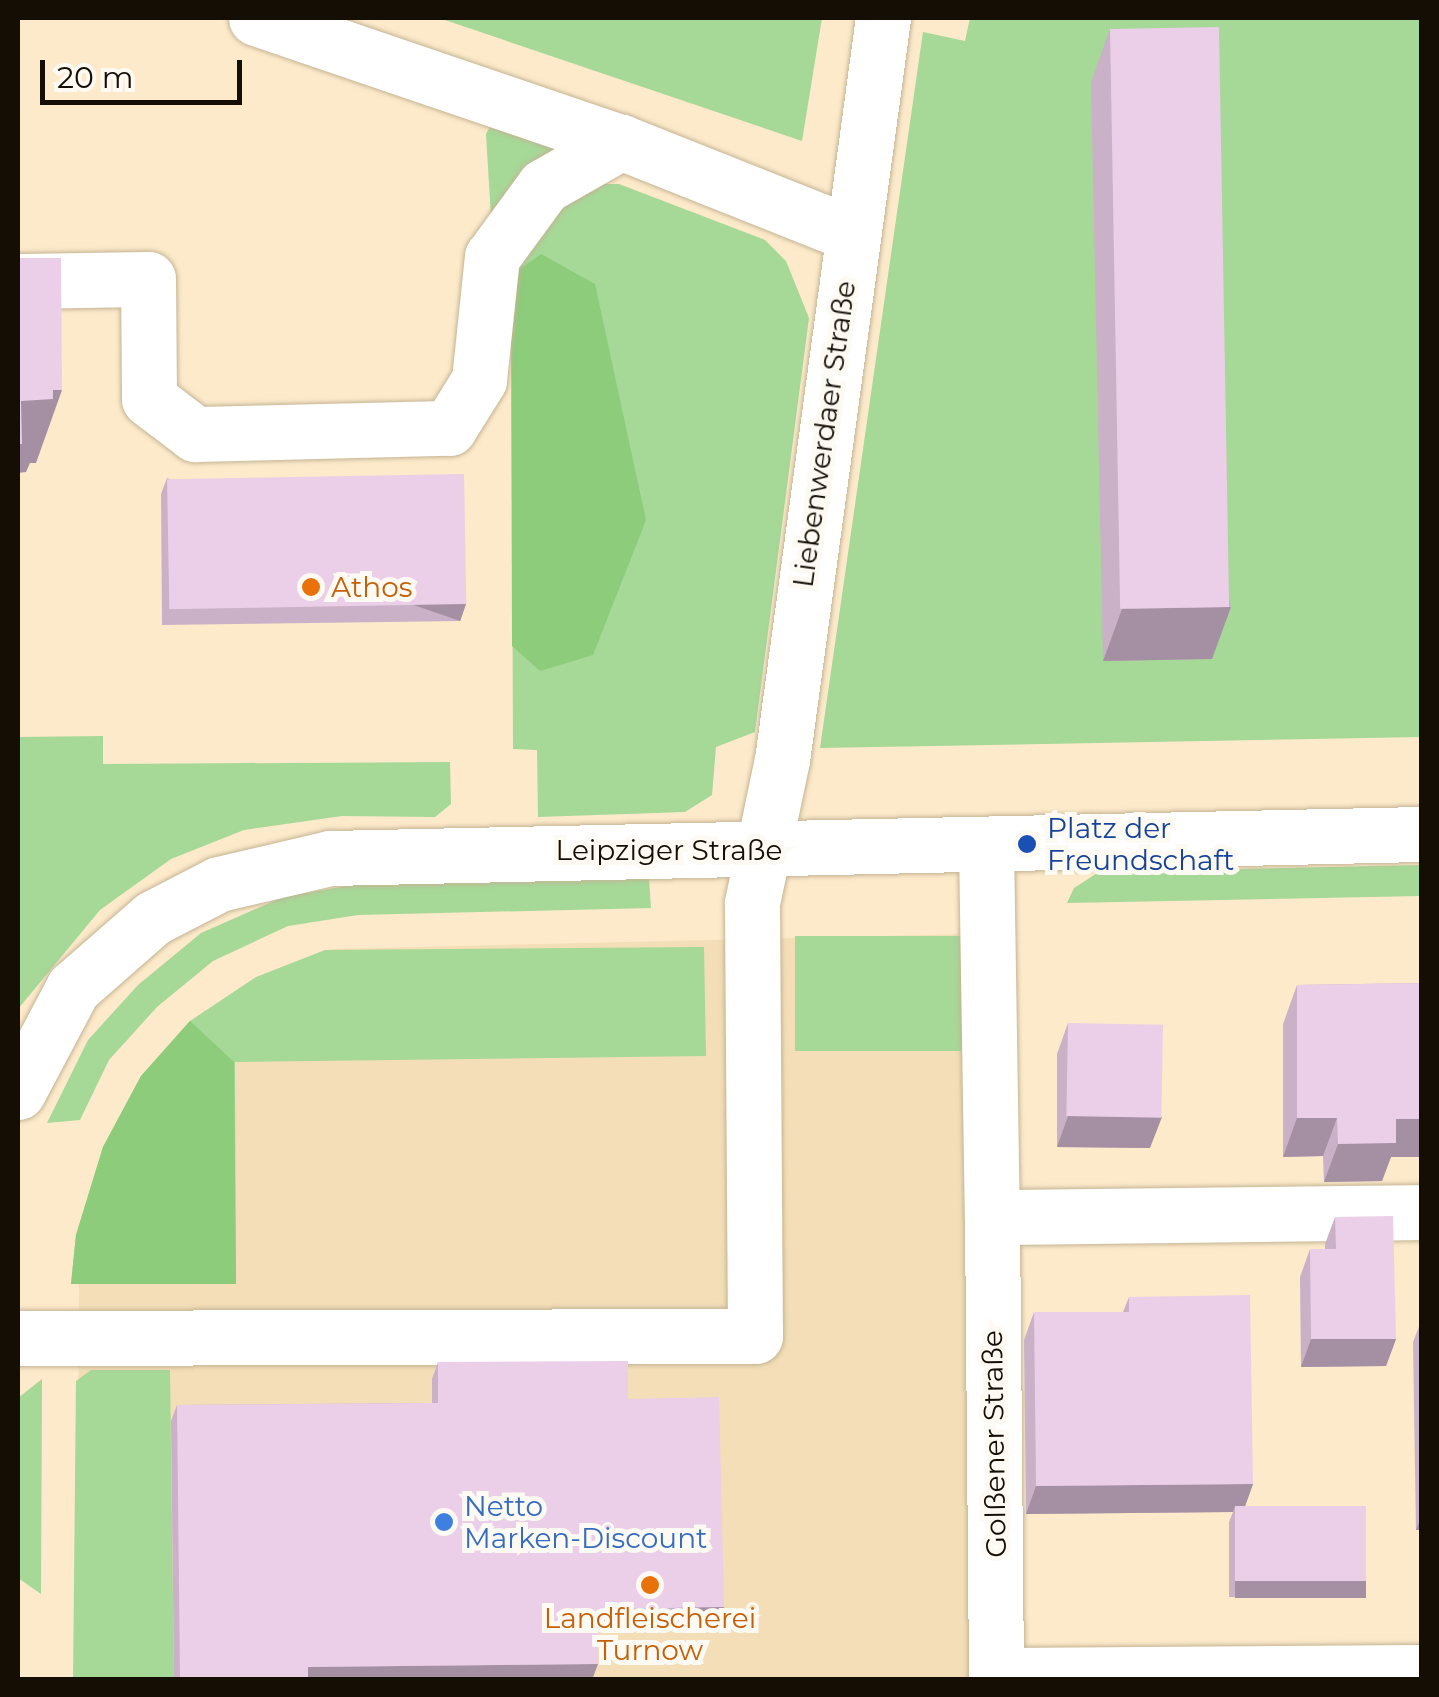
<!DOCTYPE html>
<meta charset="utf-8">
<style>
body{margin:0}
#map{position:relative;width:1439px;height:1697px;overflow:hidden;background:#fceaca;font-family:Montserrat,sans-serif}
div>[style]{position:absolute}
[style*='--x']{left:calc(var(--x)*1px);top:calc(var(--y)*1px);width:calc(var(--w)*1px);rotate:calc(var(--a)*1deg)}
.built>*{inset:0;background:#f3deb7}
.green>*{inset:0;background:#a6d898;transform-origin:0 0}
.forest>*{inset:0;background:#8ccc7a}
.roads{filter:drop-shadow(0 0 2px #c4b494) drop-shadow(0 0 2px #c4b494)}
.minor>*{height:55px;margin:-27.5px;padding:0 27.5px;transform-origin:27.5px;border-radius:27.5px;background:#fff}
.wall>*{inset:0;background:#cab1c7}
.shaded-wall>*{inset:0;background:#a490a2;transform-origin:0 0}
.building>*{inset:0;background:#ebcee7;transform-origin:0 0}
.dots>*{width:28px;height:28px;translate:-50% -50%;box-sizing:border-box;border:5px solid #fdf9f3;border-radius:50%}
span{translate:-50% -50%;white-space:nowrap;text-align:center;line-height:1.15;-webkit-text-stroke:10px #fdf9f3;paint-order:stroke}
.street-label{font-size:28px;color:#140e04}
.food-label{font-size:28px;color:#c56008}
.left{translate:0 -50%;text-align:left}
.transit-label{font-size:28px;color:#164399}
.shop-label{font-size:28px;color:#366cbe}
.frame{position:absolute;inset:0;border:20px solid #140e04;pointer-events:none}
.scale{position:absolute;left:40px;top:60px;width:202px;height:45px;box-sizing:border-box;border:5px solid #140e04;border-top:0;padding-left:12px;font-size:30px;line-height:35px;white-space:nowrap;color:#140e04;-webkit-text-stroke:8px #fdf9f3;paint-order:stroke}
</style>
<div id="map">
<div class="built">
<i style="clip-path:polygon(968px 934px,976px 1679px,77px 1680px,79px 1276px,143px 1094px,204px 1011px,331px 949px)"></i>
</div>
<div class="green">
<i style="clip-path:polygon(439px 18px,822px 18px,802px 141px)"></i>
<i style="clip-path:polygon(970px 18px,1421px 18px,1421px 737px,820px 748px,923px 32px,965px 41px)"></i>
<i style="clip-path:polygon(495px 118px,579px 139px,491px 217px,486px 134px)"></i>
<i style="clip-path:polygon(589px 184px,619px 184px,765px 240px,786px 261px,809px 318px,755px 732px,716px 747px,712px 795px,685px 812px,538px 817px,537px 750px,513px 749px,511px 275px,528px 231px)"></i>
<i style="clip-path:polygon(103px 736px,103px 764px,450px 762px,451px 804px,435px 817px,342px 816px,244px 830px,171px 859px,100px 910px,18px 1009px,18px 737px)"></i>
<i style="clip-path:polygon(1421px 865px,1421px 896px,1067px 903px,1074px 888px,1099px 872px)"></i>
<i style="clip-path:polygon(649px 878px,651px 908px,358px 915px,288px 926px,213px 961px,157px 1007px,109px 1060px,80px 1120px,47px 1123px,88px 1040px,138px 985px,201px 933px,283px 897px,358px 884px)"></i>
<i style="left:971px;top:936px;width:115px;height:176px;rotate:90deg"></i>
<i style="clip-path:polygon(704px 947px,706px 1056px,235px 1062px,236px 1284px,71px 1284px,76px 1235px,103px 1147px,141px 1076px,190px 1021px,256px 977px,325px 950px)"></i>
<i style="clip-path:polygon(91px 1370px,170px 1370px,174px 1679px,73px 1680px,76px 1381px)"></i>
<i style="clip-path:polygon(42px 1379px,41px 1594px,18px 1578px,18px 1398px)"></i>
</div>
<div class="forest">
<i style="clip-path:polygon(541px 254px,595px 284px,646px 520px,593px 655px,540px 671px,512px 646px,511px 275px)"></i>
<i style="clip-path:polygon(190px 1021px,234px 1062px,236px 1284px,71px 1284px,76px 1235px,103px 1147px,141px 1076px)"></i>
</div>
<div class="roads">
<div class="minor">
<i style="--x:256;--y:18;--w:385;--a:18.8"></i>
<i style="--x:621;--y:142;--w:246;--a:21.7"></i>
<i style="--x:18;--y:281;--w:130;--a:-0.9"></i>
<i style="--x:148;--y:279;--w:120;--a:89.5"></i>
<i style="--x:149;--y:399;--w:58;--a:37.3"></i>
<i style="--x:195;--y:434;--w:254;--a:-1.4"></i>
<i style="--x:449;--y:428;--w:57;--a:-58"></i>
<i style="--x:479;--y:380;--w:124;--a:-84"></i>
<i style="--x:492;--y:257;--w:88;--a:-53.8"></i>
<i style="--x:544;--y:186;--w:89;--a:-29.7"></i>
<i style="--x:986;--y:845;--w:372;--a:89.1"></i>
<i style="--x:18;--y:1092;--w:118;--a:-62.1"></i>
<i style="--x:73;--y:988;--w:106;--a:-41.2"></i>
<i style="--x:153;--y:918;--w:74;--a:-27.3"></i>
<i style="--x:219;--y:884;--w:114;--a:-13.2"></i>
<i style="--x:330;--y:858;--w:1092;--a:-1.26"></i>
<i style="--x:1422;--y:1212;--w:430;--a:179.3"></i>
<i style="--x:992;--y:1217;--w:458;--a:89.5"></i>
<i style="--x:996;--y:1675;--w:426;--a:-0.4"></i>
<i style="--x:18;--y:1338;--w:737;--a:-0.16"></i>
<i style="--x:755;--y:1336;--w:433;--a:-90.4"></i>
<i style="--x:752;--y:903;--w:146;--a:-78.2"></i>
<i style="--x:782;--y:760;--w:749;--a:-82.25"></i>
</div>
</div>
<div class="wall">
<i style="clip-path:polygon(1110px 29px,1231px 607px,1212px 659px,1103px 661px,1091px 82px)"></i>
<i style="clip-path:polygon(167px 478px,466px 604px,460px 621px,162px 625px,161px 494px)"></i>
<i style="clip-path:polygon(1422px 983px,1422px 1157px,1391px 1157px,1382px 1181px,1324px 1182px,1323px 1156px,1283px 1157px,1283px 1024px,1297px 985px)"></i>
<i style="clip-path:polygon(1068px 1023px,1150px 1148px,1057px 1147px,1057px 1054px)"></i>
<i style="clip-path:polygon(1335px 1217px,1396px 1339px,1386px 1366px,1301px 1367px,1300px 1277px,1310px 1249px,1325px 1249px,1325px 1244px)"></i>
<i style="clip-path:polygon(1129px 1297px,1253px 1484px,1245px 1506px,1366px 1582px,1361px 1598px,1229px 1597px,1229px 1522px,1233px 1512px,1026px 1514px,1024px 1340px,1034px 1312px,1123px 1312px)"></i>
<i style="clip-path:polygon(1422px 1319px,1422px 1530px,1416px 1530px,1413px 1342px)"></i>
<i style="clip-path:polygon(438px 1362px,628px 1399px,724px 1607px,718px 1623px,598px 1625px,592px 1680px,174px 1680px,171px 1421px,177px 1405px,432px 1403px,432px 1379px)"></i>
</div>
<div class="shaded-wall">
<i style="clip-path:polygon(53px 390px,62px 390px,36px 463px,30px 463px,26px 472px,18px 473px,18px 411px,21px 401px)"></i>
<i style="left:466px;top:604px;width:18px;height:298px;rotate:109deg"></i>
<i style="clip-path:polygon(1231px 607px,1212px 659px,1103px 661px,1122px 609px)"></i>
<i style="clip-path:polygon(1068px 1116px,1162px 1117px,1150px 1148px,1057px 1147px)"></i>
<i style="clip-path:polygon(1297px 1118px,1337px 1118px,1323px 1156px,1283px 1157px)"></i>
<i style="clip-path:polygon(1396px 1119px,1422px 1119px,1422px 1157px,1391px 1157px,1382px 1181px,1324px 1182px,1338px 1144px)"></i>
<i style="clip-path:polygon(1311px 1339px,1396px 1339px,1386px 1366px,1301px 1367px)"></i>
<i style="clip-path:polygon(1253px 1484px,1243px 1512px,1235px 1506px,1233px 1512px,1026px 1514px,1036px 1486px)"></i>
<i style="clip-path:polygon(1422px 1515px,1422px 1530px,1416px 1530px)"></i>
<i style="left:1235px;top:1581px;width:131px;height:17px"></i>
<i style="left:724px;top:1607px;width:17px;height:125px;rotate:111deg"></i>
<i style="clip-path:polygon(598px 1664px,592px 1680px,303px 1680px,308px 1667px)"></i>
</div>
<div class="building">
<i style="left:1219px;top:27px;width:580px;height:109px;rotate:89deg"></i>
<i style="clip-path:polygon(18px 258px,61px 258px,62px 390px,53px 390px,53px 399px,21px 401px,22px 444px,18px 444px)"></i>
<i style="left:464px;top:474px;width:130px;height:297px;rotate:89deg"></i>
<i style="clip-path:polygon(1422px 983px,1422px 1119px,1396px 1119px,1396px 1143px,1338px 1144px,1337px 1118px,1297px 1118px,1297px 985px)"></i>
<i style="left:1068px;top:1023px;width:95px;height:93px;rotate:1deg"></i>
<i style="clip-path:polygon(1393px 1216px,1396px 1339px,1311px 1339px,1310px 1249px,1336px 1249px,1335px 1217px)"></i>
<i style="clip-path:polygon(1250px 1295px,1253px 1484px,1036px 1486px,1034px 1312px,1129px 1312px,1129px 1297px)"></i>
<i style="clip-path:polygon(628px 1361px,628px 1399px,719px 1397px,724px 1607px,599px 1609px,598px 1664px,308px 1667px,308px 1680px,180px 1680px,177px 1405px,438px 1403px,438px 1362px)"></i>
<i style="left:1235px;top:1506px;width:131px;height:75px"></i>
</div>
<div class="dots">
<i style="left:311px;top:587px;background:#e8710a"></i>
<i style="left:1027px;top:844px;background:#1a4fb4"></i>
<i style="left:444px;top:1522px;background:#3f7fe0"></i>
<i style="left:650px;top:1585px;background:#e8710a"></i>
</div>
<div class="street-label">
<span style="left:824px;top:434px;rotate:-82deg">Liebenwerdaer Straße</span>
<span style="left:669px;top:850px">Leipziger Straße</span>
<span style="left:994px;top:1444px;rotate:-91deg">Golßener Straße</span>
</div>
<div class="food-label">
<span class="left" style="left:331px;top:587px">Athos</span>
<span style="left:650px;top:1634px">Landfleischerei<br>Turnow</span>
</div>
<div class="transit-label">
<span class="left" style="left:1047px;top:844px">Platz der<br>Freundschaft</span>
</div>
<div class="shop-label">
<span class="left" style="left:464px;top:1522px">Netto<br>Marken-Discount</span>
</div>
<div class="frame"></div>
<div class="scale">20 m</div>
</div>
